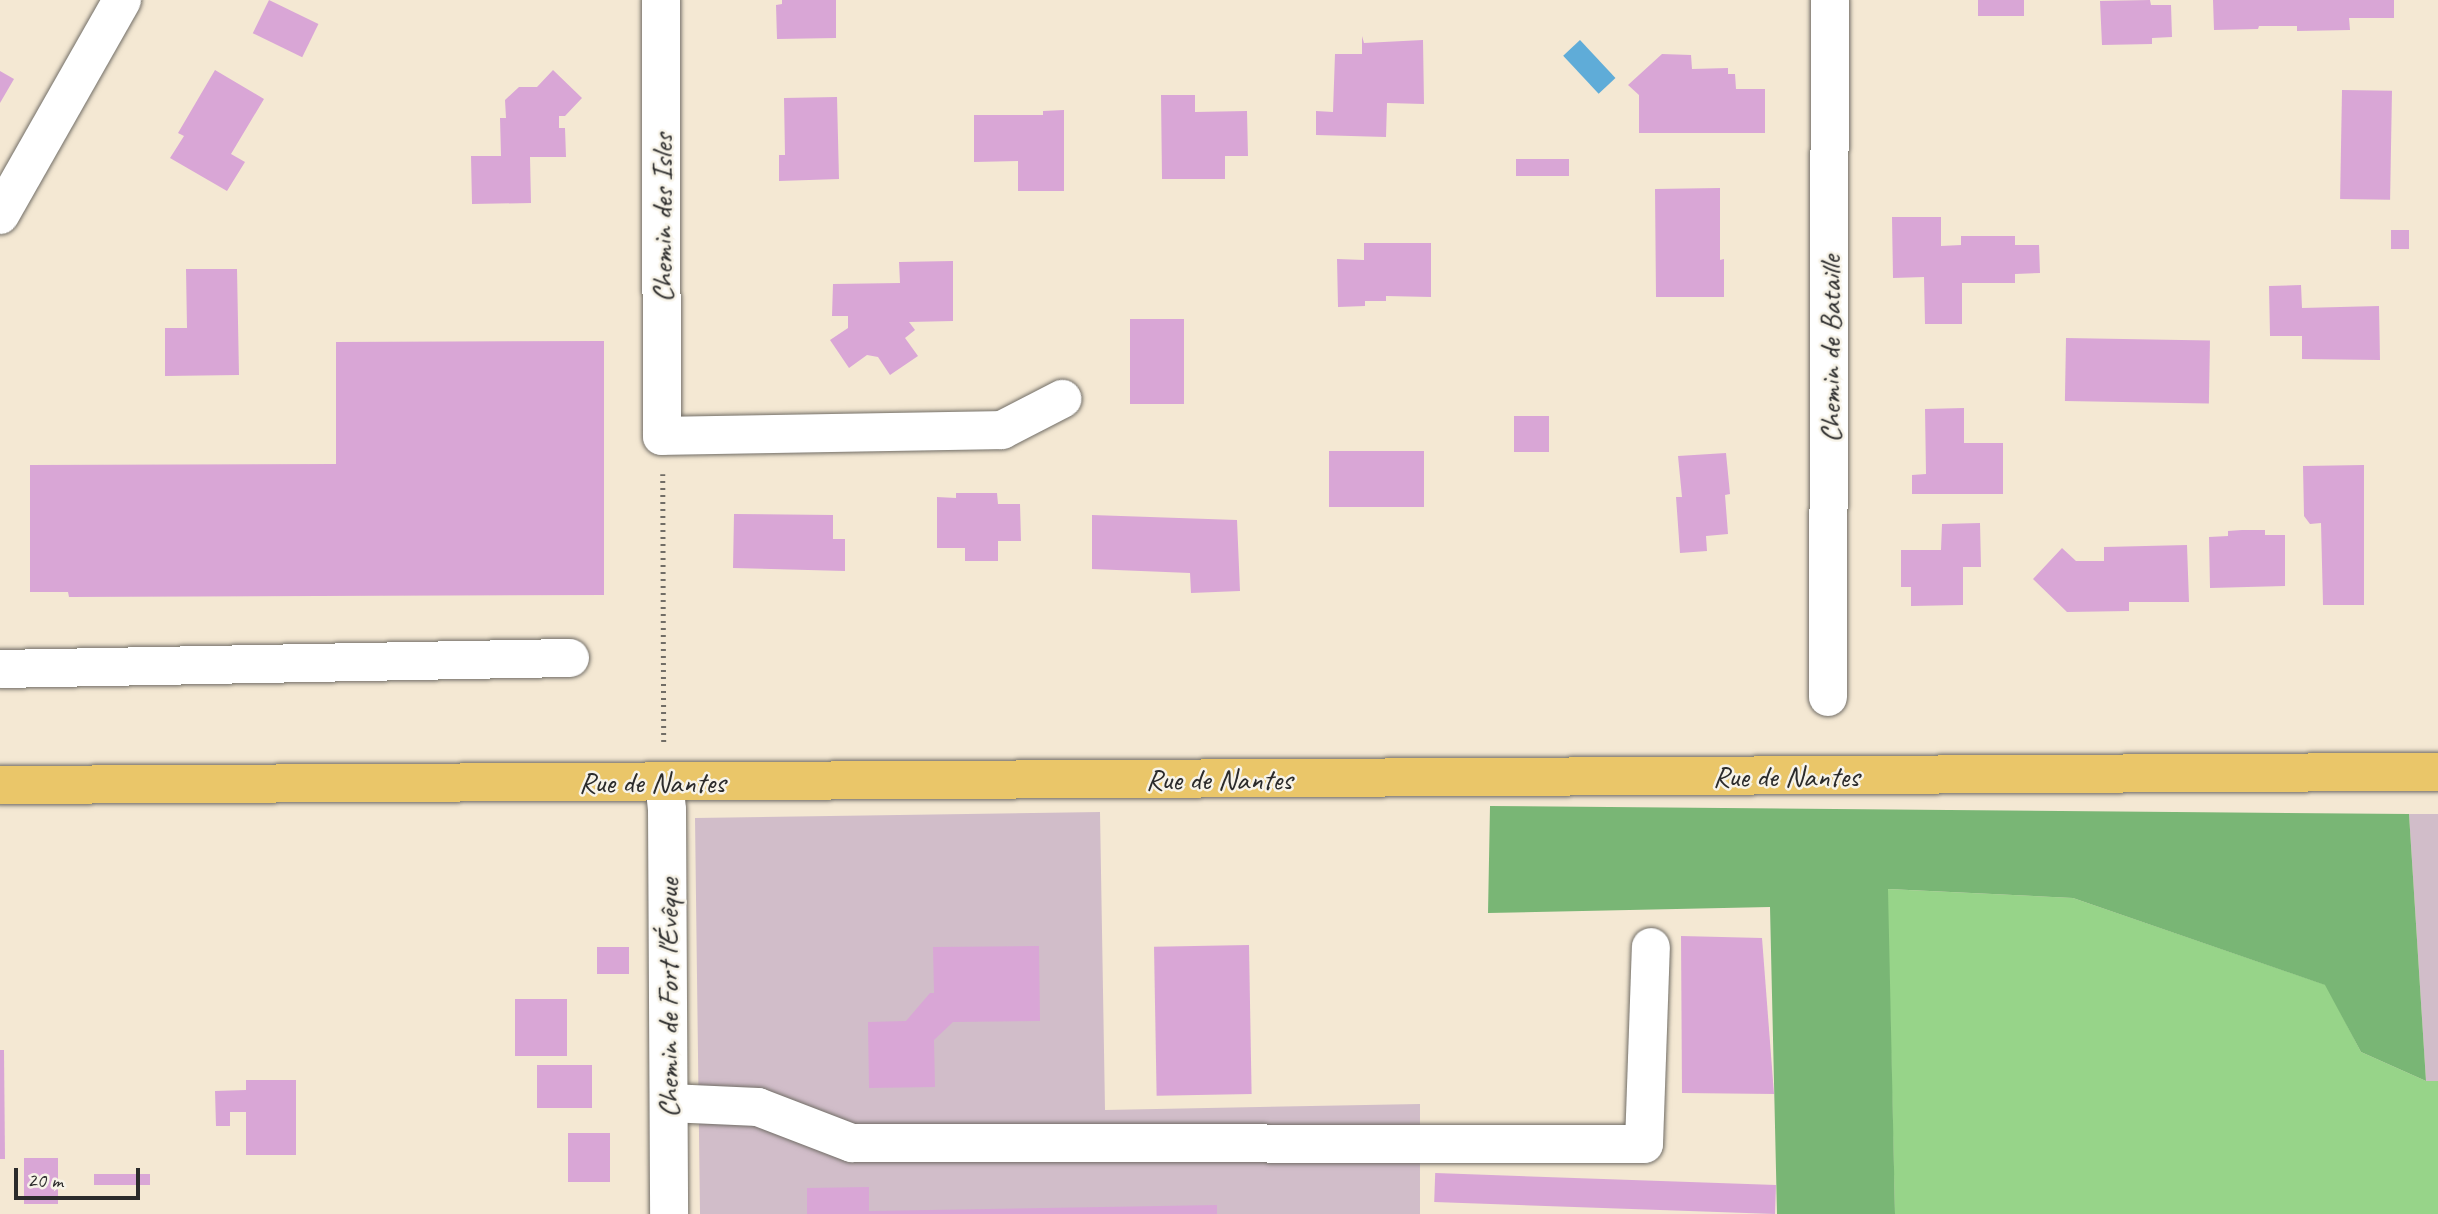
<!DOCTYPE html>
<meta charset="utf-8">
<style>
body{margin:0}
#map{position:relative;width:2438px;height:1214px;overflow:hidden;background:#f4e8d3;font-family:Caveat,sans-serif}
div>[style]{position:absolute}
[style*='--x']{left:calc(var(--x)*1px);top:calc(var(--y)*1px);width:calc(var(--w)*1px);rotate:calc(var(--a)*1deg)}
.industrial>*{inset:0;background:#d1bdc9}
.green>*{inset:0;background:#97d489}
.forest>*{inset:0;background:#79b675}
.water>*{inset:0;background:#5facd8;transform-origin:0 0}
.building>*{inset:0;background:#d9a6d6;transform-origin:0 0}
.path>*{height:4.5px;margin-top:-2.25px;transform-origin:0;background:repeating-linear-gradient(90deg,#716d66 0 2px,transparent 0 7px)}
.roads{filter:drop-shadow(0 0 2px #716d66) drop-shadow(0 0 2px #716d66)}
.minor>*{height:38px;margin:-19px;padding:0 19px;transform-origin:19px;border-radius:19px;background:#fff}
.major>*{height:38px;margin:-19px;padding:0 19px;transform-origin:19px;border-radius:19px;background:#eac669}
span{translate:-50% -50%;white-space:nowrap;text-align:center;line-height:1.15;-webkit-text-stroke:5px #f7f3e8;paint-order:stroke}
.street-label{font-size:30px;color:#2b2b2b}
.scale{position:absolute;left:14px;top:1168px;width:126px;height:32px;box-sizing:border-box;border:4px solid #2b2b2b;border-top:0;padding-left:9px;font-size:21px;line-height:24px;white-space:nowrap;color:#2b2b2b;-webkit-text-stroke:5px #f7f3e8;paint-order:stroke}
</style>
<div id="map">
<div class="industrial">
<i style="clip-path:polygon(1100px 812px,1105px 1110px,1420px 1104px,1420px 1214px,700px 1214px,695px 818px)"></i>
<i style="clip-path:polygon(2409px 814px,2438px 814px,2438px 1081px,2426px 1081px)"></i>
</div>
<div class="green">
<i style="clip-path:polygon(1887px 889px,2073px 898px,2326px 985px,2361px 1052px,2426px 1081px,2438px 1081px,2438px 1214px,1895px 1214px)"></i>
</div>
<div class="forest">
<i style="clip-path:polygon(1490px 806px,2409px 814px,2426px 1081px,2361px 1052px,2325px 985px,2073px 898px,1888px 889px,1895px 1214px,1777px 1214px,1770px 907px,1488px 913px)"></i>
</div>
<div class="water">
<i style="left:1580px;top:40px;width:52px;height:23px;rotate:47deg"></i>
</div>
<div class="building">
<i style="left:269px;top:0;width:55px;height:37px;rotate:26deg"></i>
<i style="clip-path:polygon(782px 0,836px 0,836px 38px,777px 39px,776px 5px,782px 4px)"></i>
<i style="left:1978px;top:0;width:46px;height:16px"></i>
<i style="clip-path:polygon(2150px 0,2151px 5px,2171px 5px,2172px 37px,2152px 38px,2152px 44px,2102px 45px,2100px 1px)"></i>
<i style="clip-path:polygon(2213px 0,2394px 0,2394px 18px,2349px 18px,2350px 30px,2297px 31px,2297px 26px,2259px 26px,2258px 29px,2214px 30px)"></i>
<i style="clip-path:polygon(1362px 36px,1364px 43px,1423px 40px,1424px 104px,1387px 103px,1386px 137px,1316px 135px,1316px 111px,1333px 112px,1335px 54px,1362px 54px)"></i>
<i style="clip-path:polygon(1662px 54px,1691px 55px,1692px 69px,1728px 68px,1728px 74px,1735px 74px,1736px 89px,1765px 89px,1765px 133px,1639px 133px,1639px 95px,1628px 85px)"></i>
<i style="clip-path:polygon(215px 70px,264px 99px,231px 154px,245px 162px,227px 191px,170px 158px,184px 136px,178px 133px)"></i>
<i style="clip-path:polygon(553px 70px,582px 98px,565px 116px,559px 116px,559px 128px,565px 128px,566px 157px,530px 157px,531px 203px,472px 204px,471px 156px,501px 156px,500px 118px,506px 118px,505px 100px,519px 87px,537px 87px)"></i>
<i style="clip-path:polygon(0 71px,14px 79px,0 103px)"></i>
<i style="left:2342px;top:90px;width:50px;height:109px;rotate:1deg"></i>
<i style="clip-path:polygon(1161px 95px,1195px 95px,1195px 112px,1247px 111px,1248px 156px,1225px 156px,1225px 179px,1162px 179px)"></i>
<i style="clip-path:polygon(837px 97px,839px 179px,779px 181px,779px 155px,785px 155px,784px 98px)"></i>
<i style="clip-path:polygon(1064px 110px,1064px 191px,1018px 191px,1018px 161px,974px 162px,974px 115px,1043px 115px,1043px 111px)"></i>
<i style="left:1516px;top:159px;width:53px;height:17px"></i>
<i style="clip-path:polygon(1720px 188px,1720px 260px,1724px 259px,1724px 297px,1656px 297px,1655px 189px)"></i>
<i style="clip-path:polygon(1892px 217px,1941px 217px,1941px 246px,1961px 245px,1961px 236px,2015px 236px,2015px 245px,2039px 245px,2040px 273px,2015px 274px,2015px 283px,1962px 283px,1962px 324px,1925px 324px,1924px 277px,1893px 278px)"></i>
<i style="left:2391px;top:230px;width:18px;height:19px"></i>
<i style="clip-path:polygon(1364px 243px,1431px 243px,1431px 297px,1386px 296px,1386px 301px,1365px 301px,1365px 306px,1338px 307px,1337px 259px,1364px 260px)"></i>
<i style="clip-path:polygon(953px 261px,953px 321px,909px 322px,915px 330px,905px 338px,918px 356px,890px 375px,878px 357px,867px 355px,849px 368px,830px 340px,848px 328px,848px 316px,832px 316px,833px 284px,900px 283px,899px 262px)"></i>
<i style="clip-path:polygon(186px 269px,237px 269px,239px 375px,165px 376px,165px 328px,187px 328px)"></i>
<i style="clip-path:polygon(2301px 285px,2302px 308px,2379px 306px,2380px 360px,2302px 359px,2302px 336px,2270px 336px,2269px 286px)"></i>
<i style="left:1130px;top:319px;width:54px;height:85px"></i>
<i style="left:2066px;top:338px;width:144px;height:63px;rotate:1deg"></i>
<i style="clip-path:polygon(604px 341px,604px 595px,69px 597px,68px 592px,30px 592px,30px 465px,336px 464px,336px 342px)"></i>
<i style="clip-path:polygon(1964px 408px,1964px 443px,2003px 443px,2003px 494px,1912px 494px,1912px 475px,1926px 474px,1925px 409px)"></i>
<i style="left:1514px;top:416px;width:35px;height:36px"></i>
<i style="left:1424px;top:451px;width:56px;height:95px;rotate:90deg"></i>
<i style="clip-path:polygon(1726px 453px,1730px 494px,1725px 495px,1728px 534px,1706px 536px,1707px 551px,1680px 553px,1676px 497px,1682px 497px,1678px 456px)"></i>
<i style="clip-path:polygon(2364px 465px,2364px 605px,2323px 605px,2321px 523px,2310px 524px,2304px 516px,2303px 466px)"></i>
<i style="clip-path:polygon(956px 493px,997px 493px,998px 504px,1020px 504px,1021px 541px,998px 541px,998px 561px,965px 561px,965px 548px,937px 548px,937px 497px,956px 498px)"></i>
<i style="clip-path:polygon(734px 514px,833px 515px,833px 539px,845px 539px,845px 571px,733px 568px)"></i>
<i style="clip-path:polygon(1092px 515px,1237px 520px,1240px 591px,1191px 593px,1190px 573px,1092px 569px)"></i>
<i style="clip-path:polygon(1980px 523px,1981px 567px,1963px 567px,1963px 605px,1911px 606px,1911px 587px,1901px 587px,1901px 550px,1941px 550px,1942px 524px)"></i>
<i style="clip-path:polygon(2242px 530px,2265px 530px,2265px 535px,2285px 535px,2285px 586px,2210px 588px,2209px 537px,2228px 536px,2228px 531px)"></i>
<i style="clip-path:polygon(2187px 545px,2189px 602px,2129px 602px,2129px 611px,2067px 612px,2033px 579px,2062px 548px,2076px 561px,2104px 561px,2104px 547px)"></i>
<i style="clip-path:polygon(1681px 936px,1762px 938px,1774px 1094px,1682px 1093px)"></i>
<i style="left:1249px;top:945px;width:149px;height:95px;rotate:89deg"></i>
<i style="clip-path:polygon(1039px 946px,1040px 1021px,953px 1022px,934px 1040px,935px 1087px,869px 1088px,868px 1022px,906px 1021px,930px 993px,934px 993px,933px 947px)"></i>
<i style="left:629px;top:947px;width:27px;height:32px;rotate:90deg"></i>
<i style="left:515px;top:999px;width:52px;height:57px"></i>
<i style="clip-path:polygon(0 1050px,4px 1050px,5px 1159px,0 1159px)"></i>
<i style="left:537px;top:1065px;width:55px;height:43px"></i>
<i style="clip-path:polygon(246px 1080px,296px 1080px,296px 1155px,246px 1155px,246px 1112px,230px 1112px,230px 1126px,216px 1126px,215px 1091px,246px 1090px)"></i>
<i style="left:568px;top:1133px;width:42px;height:49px"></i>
<i style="left:24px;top:1158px;width:34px;height:46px"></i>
<i style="left:150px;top:1174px;width:11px;height:56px;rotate:90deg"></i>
<i style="left:1776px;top:1185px;width:29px;height:341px;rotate:92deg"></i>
<i style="clip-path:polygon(869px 1187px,869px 1211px,1217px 1205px,1217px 1214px,807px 1214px,807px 1188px)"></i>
</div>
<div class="path">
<i style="--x:663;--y:474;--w:268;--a:89.8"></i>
</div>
<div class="roads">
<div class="minor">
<i style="--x:661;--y:0;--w:436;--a:89.9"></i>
<i style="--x:662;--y:436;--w:340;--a:-1"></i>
<i style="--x:1002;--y:430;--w:68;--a:-27.3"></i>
<i style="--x:0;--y:215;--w:247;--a:-60.4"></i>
<i style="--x:0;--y:669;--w:570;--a:-1.11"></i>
<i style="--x:1828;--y:697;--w:697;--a:-89.84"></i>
<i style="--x:664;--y:781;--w:29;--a:84"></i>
<i style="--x:667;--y:810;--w:404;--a:89.7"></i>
<i style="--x:669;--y:1103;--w:89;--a:2.6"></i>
<i style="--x:758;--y:1107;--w:101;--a:21"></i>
<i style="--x:852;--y:1143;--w:792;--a:0.07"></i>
<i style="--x:1644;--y:1144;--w:197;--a:-88"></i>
</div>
<div class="major">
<i style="--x:0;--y:785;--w:2438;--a:-0.31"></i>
</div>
</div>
<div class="street-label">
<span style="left:662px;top:218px;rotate:-90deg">Chemin des Isles</span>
<span style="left:1830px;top:349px;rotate:-90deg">Chemin de Bataille</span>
<span style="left:1786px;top:776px">Rue de Nantes</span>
<span style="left:1219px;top:779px">Rue de Nantes</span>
<span style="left:652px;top:782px">Rue de Nantes</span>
<span style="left:668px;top:998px;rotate:-90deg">Chemin de Fort l'Évêque</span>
</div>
<div class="scale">20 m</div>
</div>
